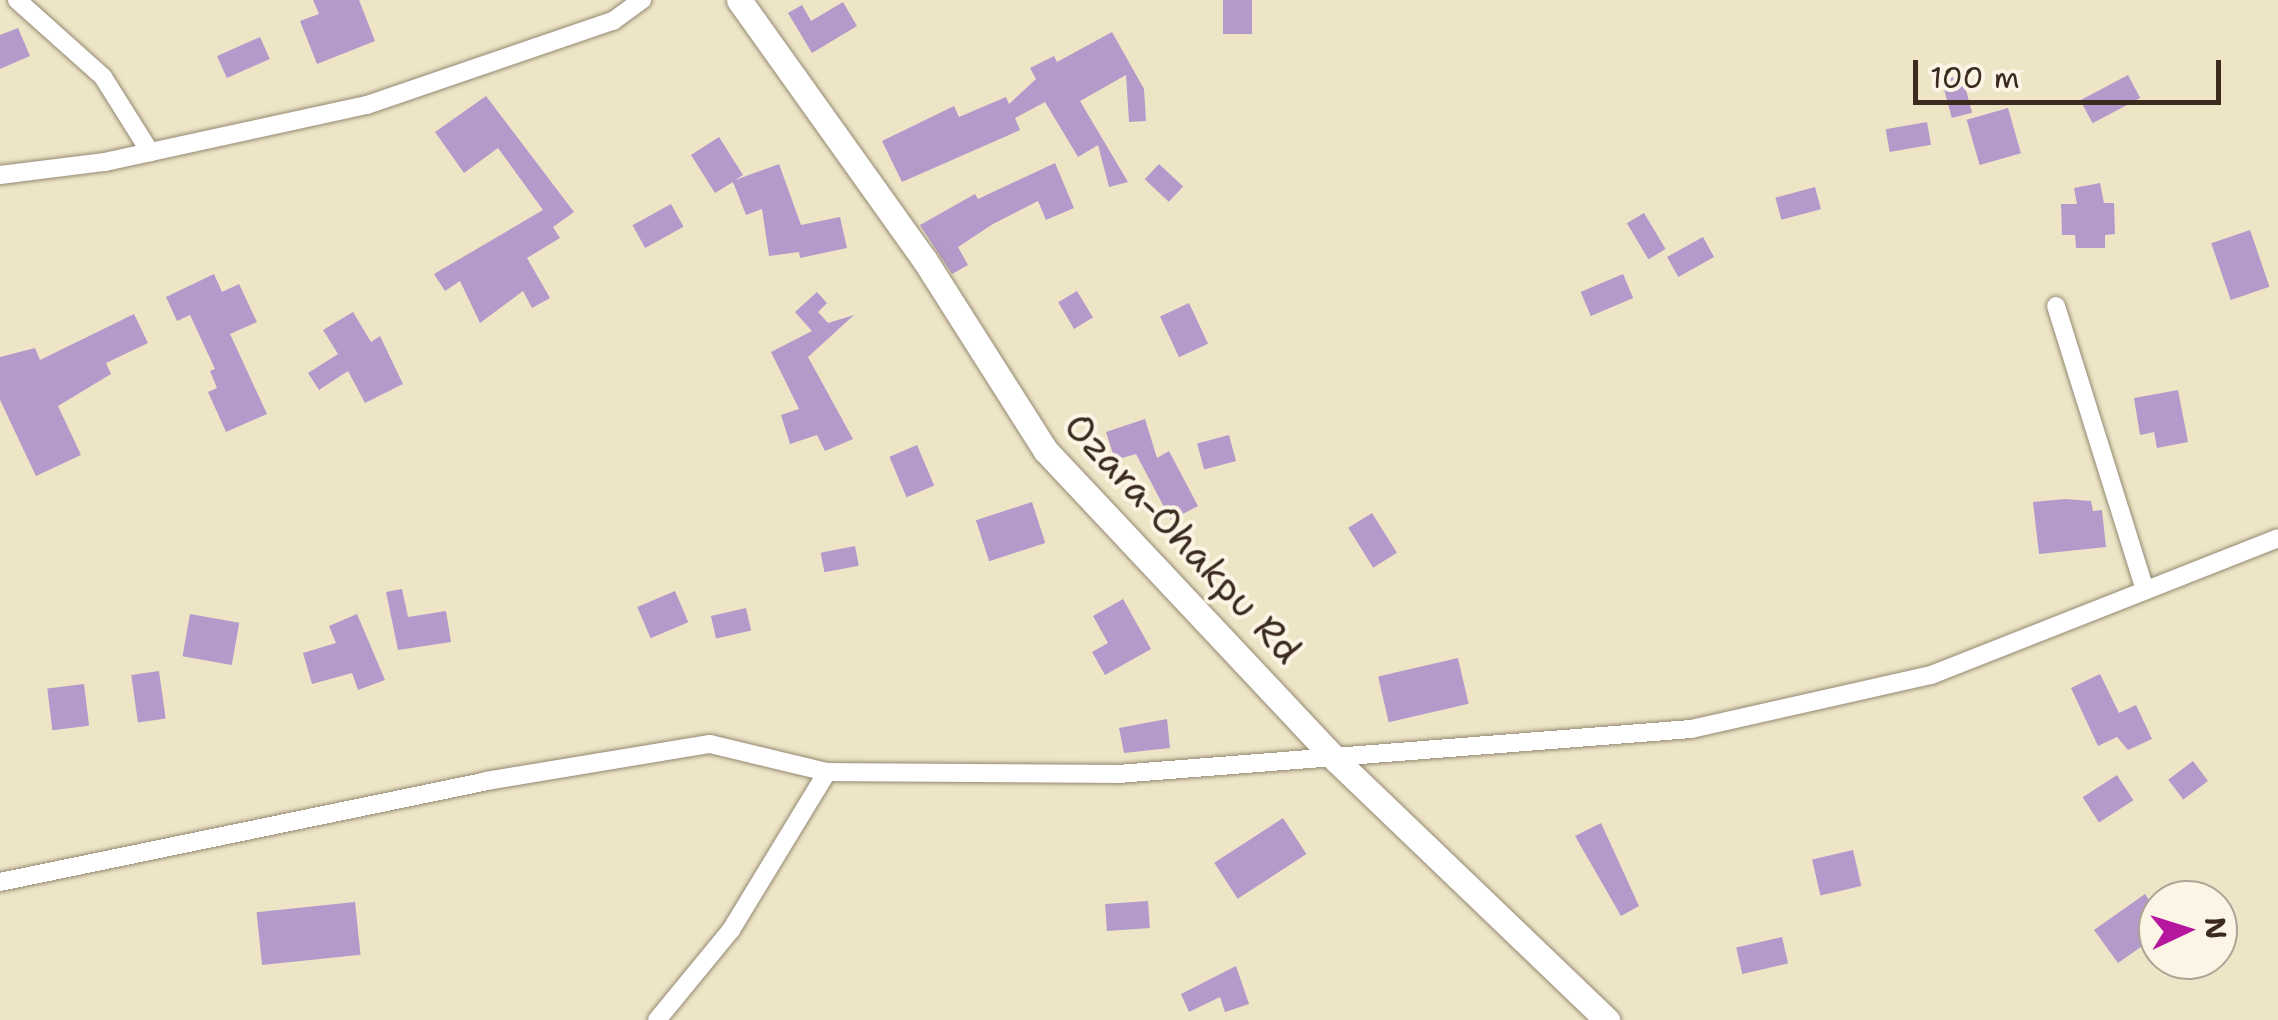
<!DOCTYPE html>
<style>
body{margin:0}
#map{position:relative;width:2278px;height:1020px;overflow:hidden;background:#eee5c7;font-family:"Shantell Sans",sans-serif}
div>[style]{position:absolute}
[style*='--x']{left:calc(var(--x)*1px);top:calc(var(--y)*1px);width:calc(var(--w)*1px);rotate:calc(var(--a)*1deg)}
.building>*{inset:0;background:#b39aca;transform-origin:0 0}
.roads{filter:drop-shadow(0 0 2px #948872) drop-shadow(0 0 2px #948872)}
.minor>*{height:18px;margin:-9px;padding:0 9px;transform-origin:9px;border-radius:9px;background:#fff}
.secondary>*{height:25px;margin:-12.5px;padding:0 12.5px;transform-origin:12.5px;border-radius:12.5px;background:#fff}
span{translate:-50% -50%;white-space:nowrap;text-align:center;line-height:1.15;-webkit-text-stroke:8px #fcf5e5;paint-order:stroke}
.street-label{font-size:38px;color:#3b2a1e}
.north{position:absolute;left:2138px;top:880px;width:100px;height:100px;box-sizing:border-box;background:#fcf5e5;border:2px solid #afa495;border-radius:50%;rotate:86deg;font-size:28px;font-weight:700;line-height:40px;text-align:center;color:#3b2a1e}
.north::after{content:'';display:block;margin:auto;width:35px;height:45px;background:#b5179e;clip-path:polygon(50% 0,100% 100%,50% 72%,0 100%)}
.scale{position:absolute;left:1913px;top:60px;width:308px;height:45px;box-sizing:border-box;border:5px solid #3b2a1e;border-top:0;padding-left:12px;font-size:30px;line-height:35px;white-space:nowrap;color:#3b2a1e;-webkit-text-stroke:8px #fcf5e5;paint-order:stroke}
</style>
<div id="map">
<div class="building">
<i style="clip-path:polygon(313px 0,359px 0,375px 41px,317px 64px,300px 21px,319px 14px)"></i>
<i style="left:1223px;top:0;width:29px;height:34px"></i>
<i style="clip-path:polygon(843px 2px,857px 26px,812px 53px,788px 13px,802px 5px,811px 21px)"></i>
<i style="clip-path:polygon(18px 28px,30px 56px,0 69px,0 35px)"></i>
<i style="clip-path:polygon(1112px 32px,1144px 89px,1146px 121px,1129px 122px,1126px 75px,1080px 101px,1128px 182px,1109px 187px,1098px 145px,1078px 157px,1045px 102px,1015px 118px,1020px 130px,902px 182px,882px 141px,954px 106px,959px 117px,1006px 97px,1009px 104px,1036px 79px,1030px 68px,1054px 56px,1057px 62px)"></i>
<i style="left:260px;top:37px;width:24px;height:47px;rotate:66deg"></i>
<i style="left:1962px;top:75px;width:39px;height:21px;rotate:75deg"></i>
<i style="left:2128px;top:75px;width:26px;height:54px;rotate:62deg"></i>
<i style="clip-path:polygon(486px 96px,574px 212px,553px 227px,560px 238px,527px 258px,550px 298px,532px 308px,523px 291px,480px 323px,460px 281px,445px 291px,434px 274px,543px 210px,498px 148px,464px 173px,435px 132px)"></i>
<i style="left:2008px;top:108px;width:47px;height:43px;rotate:74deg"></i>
<i style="left:1927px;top:122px;width:23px;height:42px;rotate:80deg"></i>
<i style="clip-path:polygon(719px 137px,743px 175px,735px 180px,779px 164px,801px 225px,840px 217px,847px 248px,800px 258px,799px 252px,769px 256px,762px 209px,746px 215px,733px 182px,715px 193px,691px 155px)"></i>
<i style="clip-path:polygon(1055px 163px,1074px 208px,1046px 220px,1038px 201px,993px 224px,958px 247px,968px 265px,952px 274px,920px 225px,975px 194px,978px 199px)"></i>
<i style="left:1159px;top:164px;width:33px;height:21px;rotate:43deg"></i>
<i style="clip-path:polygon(2100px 183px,2104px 203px,2114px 203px,2115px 234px,2105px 235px,2105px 248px,2076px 248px,2075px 235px,2062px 235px,2061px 204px,2077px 204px,2074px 188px)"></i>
<i style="left:1815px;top:187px;width:23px;height:41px;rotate:75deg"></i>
<i style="left:671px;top:204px;width:26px;height:44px;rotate:61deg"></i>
<i style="left:1644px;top:213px;width:42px;height:20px;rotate:59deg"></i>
<i style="left:2250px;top:230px;width:60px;height:41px;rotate:71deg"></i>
<i style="left:1703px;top:237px;width:23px;height:41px;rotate:61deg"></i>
<i style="clip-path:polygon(214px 274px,222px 292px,239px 284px,257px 322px,230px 334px,267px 414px,226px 432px,208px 392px,217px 388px,210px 371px,215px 369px,190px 315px,177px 321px,166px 297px)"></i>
<i style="left:1623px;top:274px;width:26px;height:46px;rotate:67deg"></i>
<i style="left:1077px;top:291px;width:31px;height:22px;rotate:59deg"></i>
<i style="clip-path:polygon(817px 292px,827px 303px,818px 312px,828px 323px,854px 315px,808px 357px,853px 439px,825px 451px,817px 435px,790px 444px,781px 415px,799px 409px,771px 352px,812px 331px,795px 312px)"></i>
<i style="left:1189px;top:303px;width:45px;height:32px;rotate:65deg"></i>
<i style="clip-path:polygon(353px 312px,371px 342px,380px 336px,403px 384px,365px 403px,348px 371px,319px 390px,308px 373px,338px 354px,323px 330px)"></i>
<i style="clip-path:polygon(134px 314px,148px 343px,106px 363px,111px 374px,58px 406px,81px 455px,36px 476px,0 400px,0 357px,35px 348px,40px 360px)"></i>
<i style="clip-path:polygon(2178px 390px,2188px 442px,2157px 448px,2154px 432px,2140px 435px,2134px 398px)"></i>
<i style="clip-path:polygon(1145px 419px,1157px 458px,1169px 451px,1198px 506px,1171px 520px,1136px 454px,1115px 460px,1106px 432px)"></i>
<i style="left:1229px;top:435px;width:27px;height:33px;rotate:75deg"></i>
<i style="left:917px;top:445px;width:44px;height:30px;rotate:67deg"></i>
<i style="clip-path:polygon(2065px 499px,2091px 501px,2093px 511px,2102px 510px,2106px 547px,2039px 554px,2033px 502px)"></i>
<i style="left:1032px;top:502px;width:43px;height:59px;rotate:72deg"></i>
<i style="left:1372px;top:513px;width:47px;height:28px;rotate:58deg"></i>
<i style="left:855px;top:546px;width:20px;height:35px;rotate:79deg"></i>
<i style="clip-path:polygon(402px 589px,408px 617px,446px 611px,451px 642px,398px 650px,386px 592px)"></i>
<i style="left:675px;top:591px;width:34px;height:41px;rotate:67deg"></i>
<i style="clip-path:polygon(1123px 599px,1151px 649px,1105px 675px,1092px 652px,1108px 643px,1093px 616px)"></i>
<i style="left:746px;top:608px;width:23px;height:36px;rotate:77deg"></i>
<i style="left:190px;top:614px;width:50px;height:43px;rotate:10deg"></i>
<i style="clip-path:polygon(357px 614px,385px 680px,358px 690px,352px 673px,312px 684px,303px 653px,336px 643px,329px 626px)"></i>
<i style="left:1458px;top:658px;width:47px;height:82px;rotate:77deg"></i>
<i style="left:159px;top:671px;width:48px;height:28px;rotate:82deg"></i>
<i style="clip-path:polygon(2100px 674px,2119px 713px,2136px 705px,2152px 739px,2128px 750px,2117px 737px,2098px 746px,2071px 688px)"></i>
<i style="left:84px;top:684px;width:42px;height:37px;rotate:83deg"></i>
<i style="clip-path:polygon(1167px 719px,1170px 748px,1124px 753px,1119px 728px)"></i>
<i style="left:2193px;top:761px;width:25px;height:31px;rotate:53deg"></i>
<i style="left:2117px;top:775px;width:30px;height:41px;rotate:57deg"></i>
<i style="left:1283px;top:818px;width:43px;height:82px;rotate:57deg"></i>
<i style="clip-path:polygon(1601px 823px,1639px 906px,1621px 916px,1575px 836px)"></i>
<i style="left:1853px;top:850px;width:37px;height:42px;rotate:77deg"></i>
<i style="clip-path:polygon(2145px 894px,2158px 913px,2158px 935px,2118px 963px,2094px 930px)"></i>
<i style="left:1148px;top:901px;width:27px;height:43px;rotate:86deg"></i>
<i style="left:355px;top:902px;width:53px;height:99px;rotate:84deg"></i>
<i style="left:1782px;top:937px;width:27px;height:47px;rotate:77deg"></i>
<i style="clip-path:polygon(1236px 966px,1249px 1004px,1225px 1012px,1220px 997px,1189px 1012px,1181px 994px)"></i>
</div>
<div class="roads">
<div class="minor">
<i style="--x:17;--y:0;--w:115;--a:41.8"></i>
<i style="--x:103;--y:77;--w:89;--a:57.9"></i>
<i style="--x:0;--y:175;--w:106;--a:-7.1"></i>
<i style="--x:105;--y:162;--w:268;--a:-12.3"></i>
<i style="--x:367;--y:105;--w:260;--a:-18.9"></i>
<i style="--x:613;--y:21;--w:36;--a:-36"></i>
<i style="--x:2056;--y:306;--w:298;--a:72.6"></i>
<i style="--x:0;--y:882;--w:496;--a:-11.7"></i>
<i style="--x:486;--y:781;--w:227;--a:-9.4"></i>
<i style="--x:710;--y:744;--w:120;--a:13.5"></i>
<i style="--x:827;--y:772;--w:291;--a:0.4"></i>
<i style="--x:1118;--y:774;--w:575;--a:-4.49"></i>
<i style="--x:1691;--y:729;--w:246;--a:-12.7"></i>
<i style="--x:1931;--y:675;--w:373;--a:-21.5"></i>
<i style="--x:657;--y:1020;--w:117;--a:-50.6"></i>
<i style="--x:731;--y:930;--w:185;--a:-58.7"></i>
</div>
<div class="secondary">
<i style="--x:739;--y:0;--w:318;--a:54.5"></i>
<i style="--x:924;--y:259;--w:227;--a:57.6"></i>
<i style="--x:1046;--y:451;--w:424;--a:46.8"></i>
<i style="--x:1336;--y:760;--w:376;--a:43.8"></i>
</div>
</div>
<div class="street-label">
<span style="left:1183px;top:538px;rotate:47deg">Ozara-Ohakpu Rd</span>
</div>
<div class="north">N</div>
<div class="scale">100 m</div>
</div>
